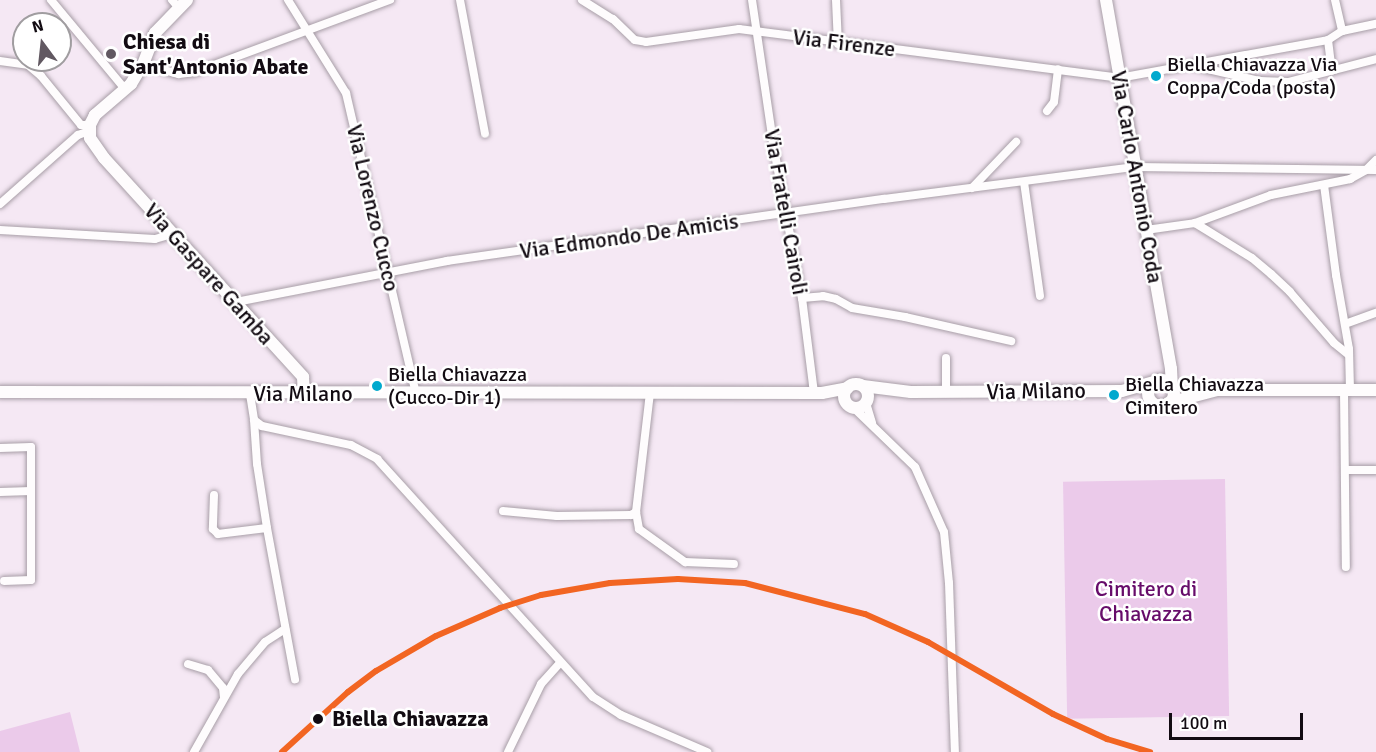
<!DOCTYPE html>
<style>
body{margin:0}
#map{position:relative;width:1376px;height:752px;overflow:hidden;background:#f5e8f4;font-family:Signika,sans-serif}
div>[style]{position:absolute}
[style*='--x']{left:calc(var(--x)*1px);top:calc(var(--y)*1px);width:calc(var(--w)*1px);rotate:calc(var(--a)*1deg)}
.green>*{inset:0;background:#ebcaea;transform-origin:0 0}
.roads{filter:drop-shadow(0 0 2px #a89ea7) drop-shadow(0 0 2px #a89ea7)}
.street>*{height:8px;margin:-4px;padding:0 4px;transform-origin:4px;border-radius:4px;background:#fefcfd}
.secondary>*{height:12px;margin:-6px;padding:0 6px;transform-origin:6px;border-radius:6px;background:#fefcfd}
.secondary>.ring{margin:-6px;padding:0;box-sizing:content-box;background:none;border:12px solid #fefcfd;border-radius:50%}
.rail-1>*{height:6px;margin:-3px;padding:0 3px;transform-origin:3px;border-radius:3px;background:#f26522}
.dots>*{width:16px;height:16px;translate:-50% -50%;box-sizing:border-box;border:3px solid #fff;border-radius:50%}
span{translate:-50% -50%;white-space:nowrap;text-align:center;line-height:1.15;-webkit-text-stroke:5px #fff;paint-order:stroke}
.bus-label{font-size:20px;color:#120b12}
.left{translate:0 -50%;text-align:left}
.poi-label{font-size:22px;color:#120b12;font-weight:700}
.street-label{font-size:22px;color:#120b12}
.park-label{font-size:22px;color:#670c6a}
.stop-label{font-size:22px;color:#120b12;font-weight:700}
.north{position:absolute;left:12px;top:12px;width:60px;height:60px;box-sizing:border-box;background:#fff;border:2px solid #a09da0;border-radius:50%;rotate:345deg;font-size:16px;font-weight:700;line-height:24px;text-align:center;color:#120b12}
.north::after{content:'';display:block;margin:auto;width:21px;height:27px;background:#615861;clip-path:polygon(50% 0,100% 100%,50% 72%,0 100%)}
.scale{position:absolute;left:1169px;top:713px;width:134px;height:27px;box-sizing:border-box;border:3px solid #120b12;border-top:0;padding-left:8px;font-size:18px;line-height:21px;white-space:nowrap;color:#120b12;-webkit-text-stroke:4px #fff;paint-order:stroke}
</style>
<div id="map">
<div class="green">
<i style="left:1225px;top:479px;width:237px;height:162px;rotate:89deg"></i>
<i style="clip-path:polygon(70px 712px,80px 752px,0 752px,0 731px)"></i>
</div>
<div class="roads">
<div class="street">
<i style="--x:51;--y:0;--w:116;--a:50.3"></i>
<i style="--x:172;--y:0;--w:11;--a:49"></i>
<i style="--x:288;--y:0;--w:110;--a:58.1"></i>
<i style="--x:346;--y:93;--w:309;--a:76.9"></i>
<i style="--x:460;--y:0;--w:136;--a:79.4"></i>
<i style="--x:582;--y:0;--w:36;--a:32"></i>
<i style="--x:613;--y:19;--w:30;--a:44"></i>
<i style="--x:635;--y:40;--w:11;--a:10"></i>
<i style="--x:646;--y:42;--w:94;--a:-8"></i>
<i style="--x:739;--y:29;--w:383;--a:7.3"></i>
<i style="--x:1119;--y:78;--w:212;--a:-10.3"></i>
<i style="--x:1328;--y:40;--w:17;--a:-33"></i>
<i style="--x:1342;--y:31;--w:35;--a:-12"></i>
<i style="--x:752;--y:0;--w:151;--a:81.6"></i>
<i style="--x:774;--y:149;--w:152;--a:79.4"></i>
<i style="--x:802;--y:298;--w:96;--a:82.8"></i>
<i style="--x:836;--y:0;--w:44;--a:87.4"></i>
<i style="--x:1335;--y:0;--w:32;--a:77"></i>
<i style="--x:1328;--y:40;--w:31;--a:83"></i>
<i style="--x:0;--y:61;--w:28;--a:8"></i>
<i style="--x:28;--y:65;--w:17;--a:40"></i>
<i style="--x:41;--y:76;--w:63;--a:50.8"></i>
<i style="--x:81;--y:125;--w:9;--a:0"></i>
<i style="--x:143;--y:64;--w:37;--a:16"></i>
<i style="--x:179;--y:74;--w:16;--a:-7"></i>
<i style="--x:195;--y:72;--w:208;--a:-20.3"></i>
<i style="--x:1195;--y:66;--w:67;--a:13"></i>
<i style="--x:1260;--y:81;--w:28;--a:2"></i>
<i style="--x:1288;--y:82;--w:91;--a:-14.6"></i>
<i style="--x:1047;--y:111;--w:11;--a:-52"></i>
<i style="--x:1054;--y:102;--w:33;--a:-83"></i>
<i style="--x:1024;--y:182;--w:115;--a:82"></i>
<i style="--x:1324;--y:185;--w:91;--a:82.4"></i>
<i style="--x:1336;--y:275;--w:75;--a:80"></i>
<i style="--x:1349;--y:349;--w:41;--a:88.6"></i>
<i style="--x:972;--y:188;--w:64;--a:-46.3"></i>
<i style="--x:0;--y:204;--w:104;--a:-41.5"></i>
<i style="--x:78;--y:135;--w:12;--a:-20"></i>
<i style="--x:1195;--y:223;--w:67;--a:31.6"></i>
<i style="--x:1252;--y:258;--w:25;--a:40"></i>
<i style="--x:1271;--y:274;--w:26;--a:43"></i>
<i style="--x:1290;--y:292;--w:67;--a:49.2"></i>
<i style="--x:1334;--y:343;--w:19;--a:39"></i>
<i style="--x:0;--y:230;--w:155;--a:3.3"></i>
<i style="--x:155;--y:239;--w:19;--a:-16"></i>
<i style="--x:1146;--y:230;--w:49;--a:-8.1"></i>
<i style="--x:1195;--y:223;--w:81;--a:-20.2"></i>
<i style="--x:1271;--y:195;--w:81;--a:-11.4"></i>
<i style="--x:1350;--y:179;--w:18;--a:-29"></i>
<i style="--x:1366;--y:170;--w:14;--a:-45"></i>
<i style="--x:802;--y:298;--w:21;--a:-5"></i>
<i style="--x:823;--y:296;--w:13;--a:13"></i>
<i style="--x:836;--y:299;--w:18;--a:29"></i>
<i style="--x:852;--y:308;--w:54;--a:9.6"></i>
<i style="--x:905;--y:317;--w:109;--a:12.8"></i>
<i style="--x:236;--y:302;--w:215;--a:-11"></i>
<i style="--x:447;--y:261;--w:441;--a:-8.1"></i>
<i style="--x:884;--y:199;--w:253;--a:-7.3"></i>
<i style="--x:1135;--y:167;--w:241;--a:0.7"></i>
<i style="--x:1345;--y:324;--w:33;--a:-20"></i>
<i style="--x:1344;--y:390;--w:177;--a:89.4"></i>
<i style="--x:946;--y:392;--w:34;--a:-90"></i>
<i style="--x:250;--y:394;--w:26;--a:81"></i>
<i style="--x:254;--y:420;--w:10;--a:37"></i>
<i style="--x:262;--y:426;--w:91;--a:12.1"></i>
<i style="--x:351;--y:445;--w:30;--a:28"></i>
<i style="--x:377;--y:459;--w:321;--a:47.8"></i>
<i style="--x:593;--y:697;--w:33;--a:33"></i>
<i style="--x:621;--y:715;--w:94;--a:23.3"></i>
<i style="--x:866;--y:403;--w:21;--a:73"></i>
<i style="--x:854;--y:408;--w:85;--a:44"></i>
<i style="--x:915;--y:467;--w:71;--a:66"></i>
<i style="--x:944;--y:532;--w:51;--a:84.4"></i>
<i style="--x:949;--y:583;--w:169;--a:88"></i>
<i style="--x:254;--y:420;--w:44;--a:86.1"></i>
<i style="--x:257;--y:464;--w:65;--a:81.1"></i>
<i style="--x:267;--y:528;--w:154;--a:79.5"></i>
<i style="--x:0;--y:448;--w:31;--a:-2"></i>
<i style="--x:31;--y:447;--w:133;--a:90"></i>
<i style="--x:31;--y:580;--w:27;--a:178"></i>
<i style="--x:1345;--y:470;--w:31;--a:0"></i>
<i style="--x:0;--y:492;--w:31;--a:-2"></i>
<i style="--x:214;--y:495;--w:34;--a:92"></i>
<i style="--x:213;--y:529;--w:7;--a:45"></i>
<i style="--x:218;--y:534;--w:49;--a:-7"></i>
<i style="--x:503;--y:511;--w:54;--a:5.3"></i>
<i style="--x:557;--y:516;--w:74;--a:-0.8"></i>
<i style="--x:631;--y:515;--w:6;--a:-31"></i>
<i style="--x:636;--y:512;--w:120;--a:-83.3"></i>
<i style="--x:636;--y:512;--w:17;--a:80"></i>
<i style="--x:639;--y:529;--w:57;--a:35.7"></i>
<i style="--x:685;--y:562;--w:49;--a:2.3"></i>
<i style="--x:188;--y:664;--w:21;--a:17"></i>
<i style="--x:208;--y:670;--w:23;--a:50"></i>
<i style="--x:223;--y:688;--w:9;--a:84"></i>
<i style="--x:194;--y:752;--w:90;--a:-60.6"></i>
<i style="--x:238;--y:674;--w:42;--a:-49.8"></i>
<i style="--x:265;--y:642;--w:24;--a:-33"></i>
<i style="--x:508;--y:752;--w:76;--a:-64.1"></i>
<i style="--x:541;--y:684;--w:28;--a:-48"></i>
</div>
<div class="secondary">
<i style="--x:187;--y:0;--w:46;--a:134.1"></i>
<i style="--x:155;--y:33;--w:33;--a:111"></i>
<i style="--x:143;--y:64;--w:23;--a:121"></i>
<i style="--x:131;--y:84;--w:48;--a:139.3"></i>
<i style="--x:95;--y:115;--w:11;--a:117"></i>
<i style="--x:90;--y:125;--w:13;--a:90"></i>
<i style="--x:90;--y:138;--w:24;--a:55"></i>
<i style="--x:104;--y:158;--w:296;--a:47.7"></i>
<i style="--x:303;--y:377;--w:17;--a:87"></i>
<i style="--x:1106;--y:0;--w:375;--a:80"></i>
<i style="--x:1171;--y:369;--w:17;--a:87"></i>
<i class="ring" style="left:1148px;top:380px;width:14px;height:14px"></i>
<i class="ring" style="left:844px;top:384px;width:12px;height:12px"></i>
<i style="--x:863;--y:386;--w:48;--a:7.1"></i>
<i style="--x:911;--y:392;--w:211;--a:-0.3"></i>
<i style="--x:1122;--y:391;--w:33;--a:-16"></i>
<i style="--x:0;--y:392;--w:822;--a:0.07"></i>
<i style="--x:822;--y:393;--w:26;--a:-11"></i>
<i style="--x:1168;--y:403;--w:51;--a:-14.9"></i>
<i style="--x:1217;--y:390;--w:159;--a:0"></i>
</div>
</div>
<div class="rail-1">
<i style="--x:282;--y:752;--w:89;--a:-42.3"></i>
<i style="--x:348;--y:692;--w:35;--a:-37"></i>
<i style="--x:376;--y:671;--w:69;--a:-30.3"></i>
<i style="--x:436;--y:636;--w:70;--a:-23.6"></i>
<i style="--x:500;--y:608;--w:43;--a:-17.6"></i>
<i style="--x:541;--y:595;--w:70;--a:-9.9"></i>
<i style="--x:610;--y:583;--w:68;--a:-3.4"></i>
<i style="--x:678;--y:579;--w:67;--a:3.4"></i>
<i style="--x:745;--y:583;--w:124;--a:14.5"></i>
<i style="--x:865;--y:614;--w:69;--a:24"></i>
<i style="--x:928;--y:642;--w:144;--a:29.9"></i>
<i style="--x:1053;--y:714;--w:60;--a:24.8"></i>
<i style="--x:1107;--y:739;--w:45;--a:16.8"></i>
</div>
<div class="dots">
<i style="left:111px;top:54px;background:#615861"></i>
<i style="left:1156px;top:76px;background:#00a9ce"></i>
<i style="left:377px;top:386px;background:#00a9ce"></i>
<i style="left:1114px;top:395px;background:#00a9ce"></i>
<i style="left:318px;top:719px;background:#120b12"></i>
</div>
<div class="bus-label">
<span class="left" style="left:1167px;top:76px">Biella Chiavazza Via<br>Coppa/Coda (posta)</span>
<span class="left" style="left:388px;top:386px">Biella Chiavazza<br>(Cucco-Dir 1)</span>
<span class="left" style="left:1125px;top:396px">Biella Chiavazza<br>Cimitero</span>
</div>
<div class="poi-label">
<span class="left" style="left:123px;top:54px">Chiesa di<br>Sant'Antonio Abate</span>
</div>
<div class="street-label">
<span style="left:844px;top:43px;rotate:7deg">Via Firenze</span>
<span style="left:1137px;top:177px;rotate:80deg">Via Carlo Antonio Coda</span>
<span style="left:373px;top:208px;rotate:77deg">Via Lorenzo Cucco</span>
<span style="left:786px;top:212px;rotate:80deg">Via Fratelli Cairoli</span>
<span style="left:629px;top:236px;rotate:-8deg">Via Edmondo De Amicis</span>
<span style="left:209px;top:274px;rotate:48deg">Via Gaspare Gamba</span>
<span style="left:1036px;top:391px;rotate:-1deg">Via Milano</span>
<span style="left:303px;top:394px">Via Milano</span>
</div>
<div class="park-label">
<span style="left:1146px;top:601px">Cimitero di<br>Chiavazza</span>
</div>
<div class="stop-label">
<span class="left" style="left:332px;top:719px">Biella Chiavazza</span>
</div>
<div class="north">N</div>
<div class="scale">100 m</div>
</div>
